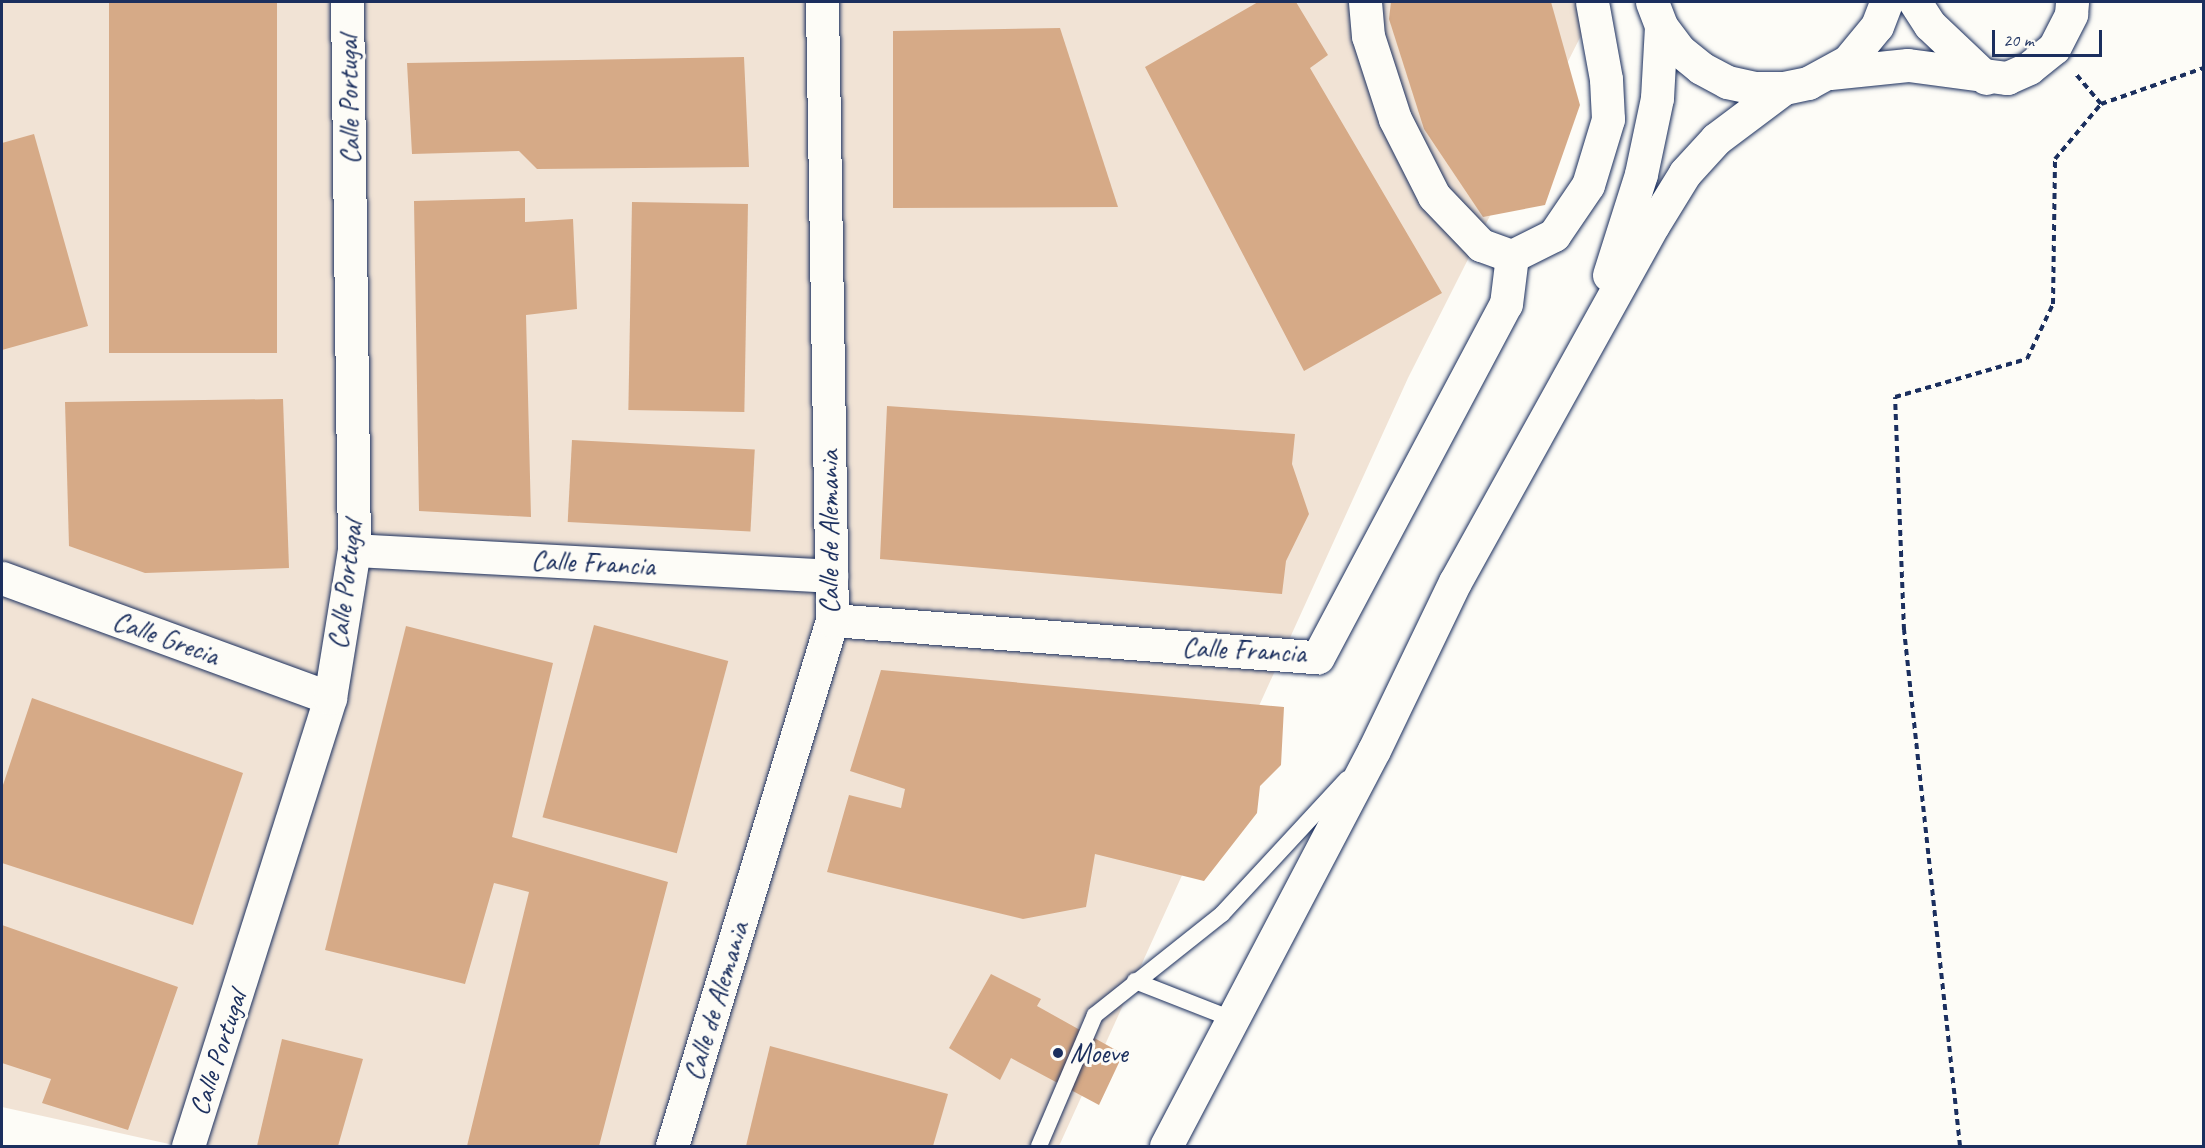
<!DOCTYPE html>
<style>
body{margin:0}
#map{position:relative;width:2205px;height:1148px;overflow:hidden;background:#fdfcf7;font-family:Caveat,sans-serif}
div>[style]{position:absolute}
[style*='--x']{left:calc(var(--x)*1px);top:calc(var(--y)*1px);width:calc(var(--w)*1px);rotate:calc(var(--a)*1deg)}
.built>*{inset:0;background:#f1e3d5}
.building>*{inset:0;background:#d6aa87;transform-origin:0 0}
.path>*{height:4px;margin-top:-2px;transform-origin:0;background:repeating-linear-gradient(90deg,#1b2f5e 0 6px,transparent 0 10.5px)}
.roads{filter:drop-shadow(0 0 2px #1b2f5e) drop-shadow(0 0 2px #1b2f5e)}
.lane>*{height:16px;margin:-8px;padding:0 8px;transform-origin:8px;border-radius:8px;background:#fdfcf7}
.street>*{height:33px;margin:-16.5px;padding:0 16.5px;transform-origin:16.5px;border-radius:16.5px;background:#fdfcf7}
.primary>*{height:33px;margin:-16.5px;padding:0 16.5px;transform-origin:16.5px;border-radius:16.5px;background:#fdfcf7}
.dots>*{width:16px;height:16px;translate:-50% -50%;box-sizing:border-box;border:3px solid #fdfcf7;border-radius:50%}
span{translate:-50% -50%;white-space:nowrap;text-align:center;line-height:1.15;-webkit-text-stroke:6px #fdfcf7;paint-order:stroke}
.street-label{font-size:28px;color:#1b2f5e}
.poi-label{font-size:28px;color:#1b2f5e}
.left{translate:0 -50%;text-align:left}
.frame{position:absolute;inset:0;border:3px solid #1b2f5e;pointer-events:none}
.scale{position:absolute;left:1992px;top:30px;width:110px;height:27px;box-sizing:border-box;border:3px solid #1b2f5e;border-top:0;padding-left:8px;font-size:18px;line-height:21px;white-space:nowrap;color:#1b2f5e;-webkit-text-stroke:4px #fdfcf7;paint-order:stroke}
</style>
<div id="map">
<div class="built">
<i style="clip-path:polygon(2px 2px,1598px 2px,1408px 378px,1059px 1146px,178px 1146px,2px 1107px)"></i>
</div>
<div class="building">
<i style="left:109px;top:2px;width:168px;height:351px"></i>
<i style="clip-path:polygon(1258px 2px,1296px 2px,1328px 55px,1310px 68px,1442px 293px,1304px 371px,1145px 67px)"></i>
<i style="clip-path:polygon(1391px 2px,1551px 2px,1580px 105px,1545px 205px,1483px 217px,1424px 129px,1389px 19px)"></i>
<i style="clip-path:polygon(1060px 28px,1118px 207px,893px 208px,893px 31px)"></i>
<i style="clip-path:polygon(744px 57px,749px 167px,537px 169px,519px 151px,412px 154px,407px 63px)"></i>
<i style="clip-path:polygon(34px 134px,88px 326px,2px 350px,2px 143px)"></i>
<i style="clip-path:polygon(525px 198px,525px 222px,573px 219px,577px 309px,526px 315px,531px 517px,419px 511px,414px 201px)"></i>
<i style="left:632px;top:202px;width:116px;height:208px;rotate:1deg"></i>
<i style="clip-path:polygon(283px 399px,289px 568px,145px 573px,69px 546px,65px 402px)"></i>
<i style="clip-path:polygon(887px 406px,1295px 434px,1292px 464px,1309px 514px,1286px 561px,1282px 594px,880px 559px)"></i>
<i style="left:572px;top:440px;width:183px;height:82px;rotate:3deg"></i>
<i style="left:594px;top:625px;width:139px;height:199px;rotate:15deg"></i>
<i style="clip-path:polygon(406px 626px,553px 663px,512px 837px,668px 882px,599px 1146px,467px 1146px,529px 892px,494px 883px,465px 984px,325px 950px)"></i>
<i style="clip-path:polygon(881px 670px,1284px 707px,1281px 765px,1260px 786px,1257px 813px,1204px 881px,1095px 854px,1086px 907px,1023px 919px,827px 872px,849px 795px,901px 808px,905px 789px,850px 771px)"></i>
<i style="clip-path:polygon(32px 698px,243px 773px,193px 925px,2px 863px,2px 788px)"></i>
<i style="clip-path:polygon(2px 925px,178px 987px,128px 1130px,42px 1103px,51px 1079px,2px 1063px)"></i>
<i style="clip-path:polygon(991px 974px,1041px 999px,1037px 1006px,1123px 1054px,1099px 1105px,1011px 1058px,1000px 1080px,949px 1048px)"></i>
<i style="clip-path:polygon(282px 1039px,363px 1059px,338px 1146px,257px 1146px)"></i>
<i style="clip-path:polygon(770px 1046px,948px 1094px,933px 1146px,746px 1146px)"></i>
</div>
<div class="path">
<i style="--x:2101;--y:104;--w:109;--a:-19.3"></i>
<i style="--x:1960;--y:1146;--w:519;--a:-96.19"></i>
<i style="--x:1904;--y:630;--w:233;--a:-92.2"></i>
<i style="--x:1895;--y:397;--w:137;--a:-16.1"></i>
<i style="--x:2027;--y:359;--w:61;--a:-64.7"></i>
<i style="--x:2053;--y:304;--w:145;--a:-89.2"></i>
<i style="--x:2055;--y:159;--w:72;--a:-50.1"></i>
<i style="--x:2101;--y:104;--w:38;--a:-130"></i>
</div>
<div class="roads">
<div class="lane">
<i style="--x:1135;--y:981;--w:104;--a:21.4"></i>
<i style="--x:1039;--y:1146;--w:142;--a:-66.9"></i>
<i style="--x:1095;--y:1015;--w:162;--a:-38.5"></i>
<i style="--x:1222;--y:914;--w:184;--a:-47.2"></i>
</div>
<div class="street">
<i style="--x:1365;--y:2;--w:34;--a:85"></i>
<i style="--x:1368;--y:36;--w:87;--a:72"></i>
<i style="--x:1395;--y:119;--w:86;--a:63.1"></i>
<i style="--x:1434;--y:196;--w:68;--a:46.2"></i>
<i style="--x:1481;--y:245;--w:33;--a:20"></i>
<i style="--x:1512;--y:256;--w:47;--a:-26.6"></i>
<i style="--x:1554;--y:235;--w:60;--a:-55.8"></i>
<i style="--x:1588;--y:185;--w:69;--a:-73.1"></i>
<i style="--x:1608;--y:119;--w:40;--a:-92.9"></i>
<i style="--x:1606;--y:79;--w:78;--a:-100.3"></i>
<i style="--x:1915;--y:2;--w:27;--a:57"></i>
<i style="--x:1930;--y:25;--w:77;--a:43.4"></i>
<i style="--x:1830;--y:73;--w:78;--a:-5.9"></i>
<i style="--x:1908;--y:65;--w:100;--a:7.5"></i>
<i style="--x:2007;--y:78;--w:24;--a:-24"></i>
<i style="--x:2029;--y:68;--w:32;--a:-39"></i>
<i style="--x:2054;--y:48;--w:38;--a:-63"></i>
<i style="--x:2071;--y:14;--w:12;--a:-85"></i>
<i style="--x:354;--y:550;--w:478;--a:3.1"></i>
<i style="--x:2;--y:578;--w:349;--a:20.1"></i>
<i style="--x:832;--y:620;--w:487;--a:4.4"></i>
<i style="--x:1318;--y:657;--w:400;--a:-62"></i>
<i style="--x:1506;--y:304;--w:48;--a:-82.9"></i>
<i style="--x:188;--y:1146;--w:470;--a:-72.4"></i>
<i style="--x:330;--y:698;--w:150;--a:-80.8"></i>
<i style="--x:354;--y:550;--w:548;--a:-90.73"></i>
<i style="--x:672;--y:1146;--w:550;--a:-73.08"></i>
<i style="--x:832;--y:620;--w:618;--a:-90.93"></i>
</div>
<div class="primary">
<i style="--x:1652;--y:2;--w:26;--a:69"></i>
<i style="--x:1661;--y:26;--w:30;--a:53"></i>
<i style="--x:1679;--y:50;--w:28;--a:39"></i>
<i style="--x:1701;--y:68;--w:30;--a:28"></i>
<i style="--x:1727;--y:82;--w:29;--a:12"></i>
<i style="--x:1755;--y:88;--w:29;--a:0"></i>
<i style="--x:1784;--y:88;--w:25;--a:-12"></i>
<i style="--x:1808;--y:83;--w:46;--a:-28.8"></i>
<i style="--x:1848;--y:61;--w:45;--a:-50.4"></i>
<i style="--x:1877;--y:26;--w:26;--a:-69"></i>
<i style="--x:1609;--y:275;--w:106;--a:-72.4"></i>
<i style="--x:1641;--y:174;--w:78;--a:-78.1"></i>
<i style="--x:1657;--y:98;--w:72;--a:-86.8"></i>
<i style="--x:1166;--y:1146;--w:447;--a:-62.3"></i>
<i style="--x:1374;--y:750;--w:187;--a:-64.3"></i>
<i style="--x:1455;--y:582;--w:408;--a:-61"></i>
<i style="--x:1653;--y:225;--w:61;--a:-58.4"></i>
<i style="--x:1685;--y:173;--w:46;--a:-47.6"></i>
<i style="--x:1716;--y:139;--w:85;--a:-36.9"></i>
</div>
</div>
<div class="dots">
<i style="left:1058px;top:1053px;background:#1b2f5e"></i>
</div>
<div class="street-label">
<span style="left:349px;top:100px;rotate:-91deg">Calle Portugal</span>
<span style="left:829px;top:532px;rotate:-90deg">Calle de Alemania</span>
<span style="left:593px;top:563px;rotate:3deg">Calle Francia</span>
<span style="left:345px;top:585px;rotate:-83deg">Calle Portugal</span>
<span style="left:166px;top:638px;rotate:20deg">Calle Grecia</span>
<span style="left:1244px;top:650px;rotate:3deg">Calle Francia</span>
<span style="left:716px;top:1001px;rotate:-73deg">Calle de Alemania</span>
<span style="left:218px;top:1053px;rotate:-72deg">Calle Portugal</span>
</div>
<div class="poi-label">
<span class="left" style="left:1070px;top:1053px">Moeve</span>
</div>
<div class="frame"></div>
<div class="scale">20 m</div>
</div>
